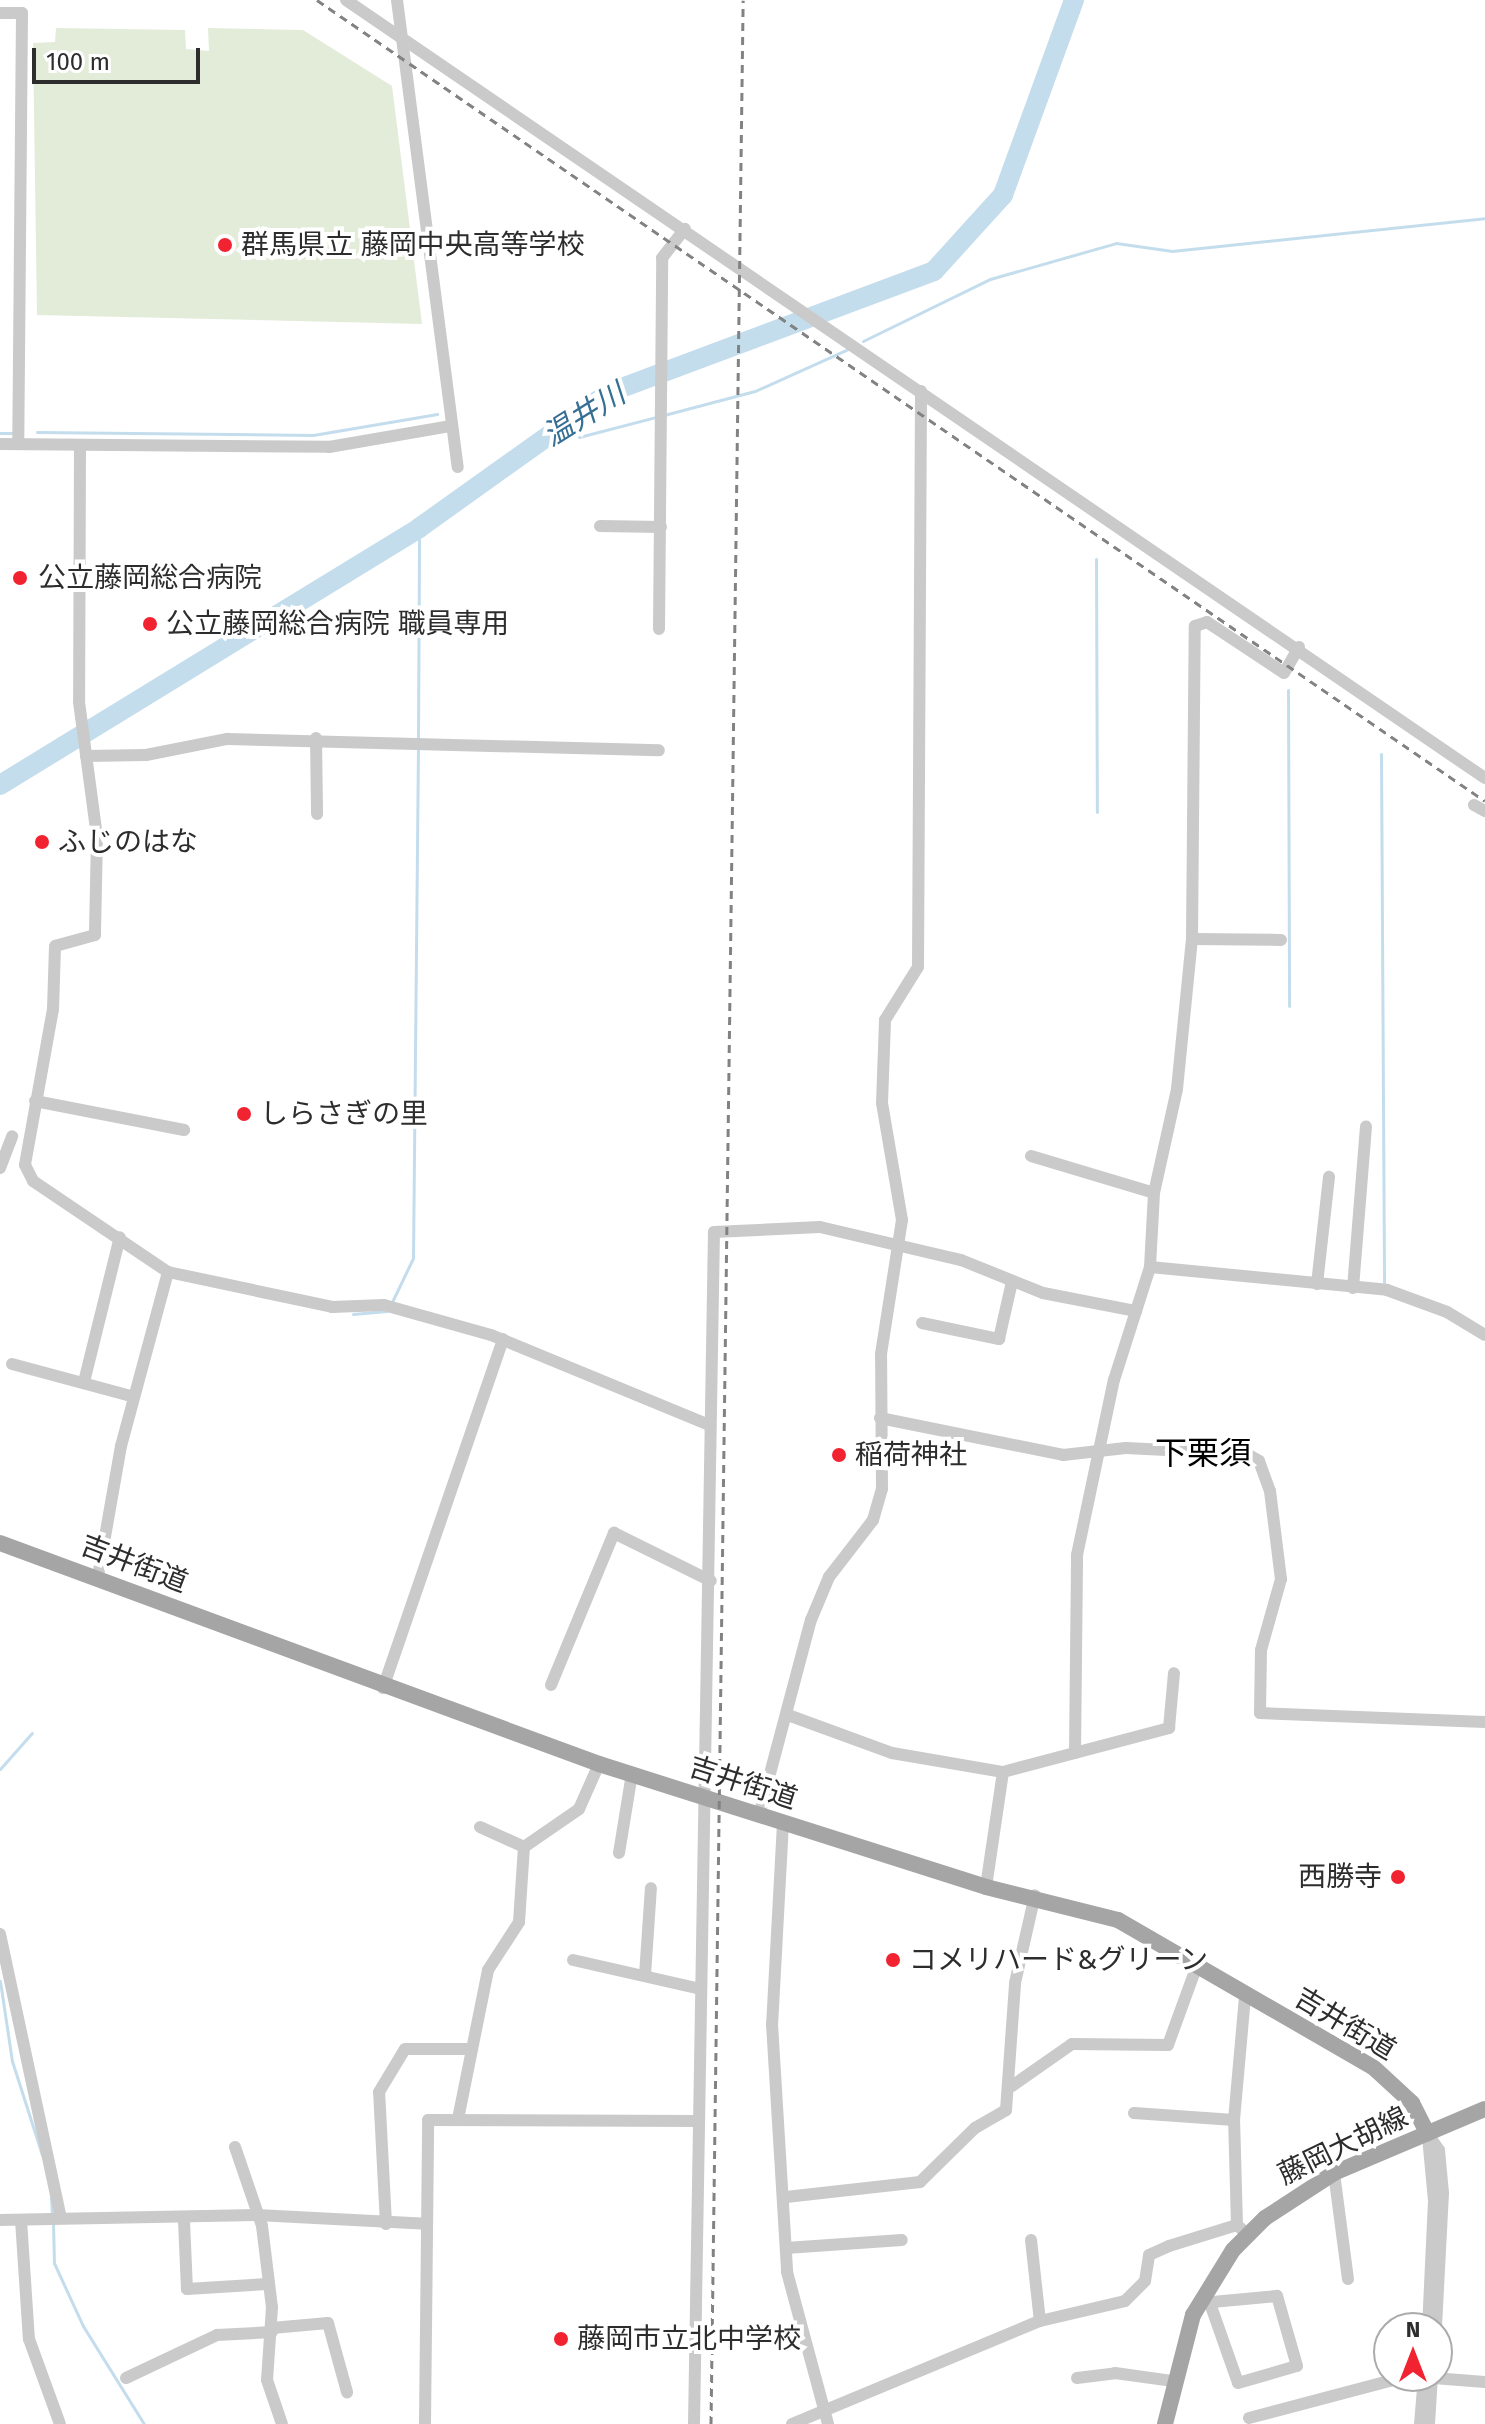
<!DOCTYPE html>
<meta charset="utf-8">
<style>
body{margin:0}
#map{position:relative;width:1485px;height:2424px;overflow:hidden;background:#fff;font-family:"Fira Sans","Noto Sans JP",sans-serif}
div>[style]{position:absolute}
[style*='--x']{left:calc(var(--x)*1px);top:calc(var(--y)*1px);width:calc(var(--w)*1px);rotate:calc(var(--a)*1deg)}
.green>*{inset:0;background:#e3ecd9}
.stream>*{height:3px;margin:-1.5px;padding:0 1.5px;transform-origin:1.5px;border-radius:1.5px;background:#c4dded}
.river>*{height:20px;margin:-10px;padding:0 10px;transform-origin:10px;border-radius:10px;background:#c4dded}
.minor>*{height:12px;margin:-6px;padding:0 6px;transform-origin:6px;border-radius:6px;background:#cacaca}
.major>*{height:16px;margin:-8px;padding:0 8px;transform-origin:8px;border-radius:8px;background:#a5a5a5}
.rail>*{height:3px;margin-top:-1.5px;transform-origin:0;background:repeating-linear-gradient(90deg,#828282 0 8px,transparent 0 14px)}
.dots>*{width:22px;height:22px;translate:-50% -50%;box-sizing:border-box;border:4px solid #fff;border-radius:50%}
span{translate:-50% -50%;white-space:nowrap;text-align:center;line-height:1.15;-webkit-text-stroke:8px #fff;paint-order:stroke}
.poi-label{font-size:28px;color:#2d2d2d}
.left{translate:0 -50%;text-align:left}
.right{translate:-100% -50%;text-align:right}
.street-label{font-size:28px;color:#2d2d2d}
.water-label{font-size:30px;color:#366f94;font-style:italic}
.quarter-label{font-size:32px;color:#000}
.north{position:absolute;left:1373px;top:2312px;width:80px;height:80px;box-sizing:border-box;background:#fff;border:2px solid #ababab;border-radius:50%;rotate:0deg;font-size:22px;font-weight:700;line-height:32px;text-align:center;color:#2d2d2d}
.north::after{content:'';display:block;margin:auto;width:28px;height:36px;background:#f12330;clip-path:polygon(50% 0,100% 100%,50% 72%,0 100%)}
.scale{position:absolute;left:32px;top:48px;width:168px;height:36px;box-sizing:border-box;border:4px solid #2d2d2d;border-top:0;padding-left:10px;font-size:24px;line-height:28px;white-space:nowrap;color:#2d2d2d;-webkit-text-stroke:6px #fff;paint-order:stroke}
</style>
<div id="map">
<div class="green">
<i style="clip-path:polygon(56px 28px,185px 30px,186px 49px,209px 51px,208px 28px,303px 30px,392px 86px,422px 324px,37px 315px,33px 43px,55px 42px)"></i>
</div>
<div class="stream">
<i style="--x:863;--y:341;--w:141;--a:-26"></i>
<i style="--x:990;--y:279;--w:131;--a:-15.9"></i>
<i style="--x:1116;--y:243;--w:57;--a:8.1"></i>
<i style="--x:1172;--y:251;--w:315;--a:-6"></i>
<i style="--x:664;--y:415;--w:94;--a:-14.8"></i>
<i style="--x:755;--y:391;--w:102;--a:-24.3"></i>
<i style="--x:37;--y:432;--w:276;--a:0.6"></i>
<i style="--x:313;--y:435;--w:126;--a:-9.6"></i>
<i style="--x:0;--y:433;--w:14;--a:0"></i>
<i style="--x:579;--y:437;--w:80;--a:-14.6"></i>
<i style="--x:1096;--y:559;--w:253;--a:89.8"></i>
<i style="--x:1288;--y:690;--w:316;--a:89.8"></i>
<i style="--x:418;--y:741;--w:213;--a:-89.7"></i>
<i style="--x:1381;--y:754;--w:528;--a:89.67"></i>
<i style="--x:391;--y:1304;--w:51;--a:-64.4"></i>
<i style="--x:413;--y:1258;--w:509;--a:-89.44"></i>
<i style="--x:353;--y:1314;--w:34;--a:-5"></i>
<i style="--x:0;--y:1769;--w:48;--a:-48.4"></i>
<i style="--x:0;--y:1981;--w:81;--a:81.5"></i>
<i style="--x:12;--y:2061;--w:99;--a:72.3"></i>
<i style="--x:51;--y:2197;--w:17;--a:87"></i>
<i style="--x:53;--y:2223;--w:40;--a:88.6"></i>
<i style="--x:54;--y:2263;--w:69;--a:65.3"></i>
<i style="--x:83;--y:2326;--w:115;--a:58.1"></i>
</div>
<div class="river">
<i style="--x:0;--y:785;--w:492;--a:-31.5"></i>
<i style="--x:419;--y:528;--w:232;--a:-35.5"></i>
<i style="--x:608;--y:393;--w:348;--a:-20.5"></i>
<i style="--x:934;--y:271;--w:103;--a:-47.8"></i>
<i style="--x:1003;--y:195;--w:208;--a:-70"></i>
</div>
<div class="minor">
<i style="--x:346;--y:0;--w:1379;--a:34.34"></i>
<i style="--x:397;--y:0;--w:471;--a:82.6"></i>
<i style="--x:0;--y:13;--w:22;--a:0"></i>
<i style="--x:22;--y:13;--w:431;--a:90.5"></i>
<i style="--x:0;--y:444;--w:329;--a:0.5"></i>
<i style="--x:329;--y:447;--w:124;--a:-9.8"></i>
<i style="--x:80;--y:445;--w:257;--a:90.2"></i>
<i style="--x:79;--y:702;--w:136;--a:82.4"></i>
<i style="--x:97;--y:837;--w:98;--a:91.2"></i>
<i style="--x:95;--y:935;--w:41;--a:164.6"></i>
<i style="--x:55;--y:946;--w:63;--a:91.8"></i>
<i style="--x:53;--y:1009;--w:158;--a:100.2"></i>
<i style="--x:25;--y:1165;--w:18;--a:63"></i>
<i style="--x:33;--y:1181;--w:163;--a:34"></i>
<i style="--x:168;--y:1272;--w:180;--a:105.1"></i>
<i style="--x:121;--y:1446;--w:133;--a:100"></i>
<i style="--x:600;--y:526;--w:61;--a:0.9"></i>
<i style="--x:659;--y:629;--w:371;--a:-89.5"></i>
<i style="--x:662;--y:258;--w:37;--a:-52"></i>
<i style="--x:316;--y:738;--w:76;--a:89.2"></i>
<i style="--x:86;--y:756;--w:60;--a:-1"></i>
<i style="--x:146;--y:755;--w:83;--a:-11.2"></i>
<i style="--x:227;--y:739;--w:432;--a:1.5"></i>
<i style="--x:1474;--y:805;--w:13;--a:29"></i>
<i style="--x:1192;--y:939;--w:89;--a:0.6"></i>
<i style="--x:35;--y:1101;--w:152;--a:11"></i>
<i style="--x:1031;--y:1156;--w:128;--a:16.7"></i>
<i style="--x:0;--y:1168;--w:34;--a:-69"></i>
<i style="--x:1150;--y:1267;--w:238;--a:5.5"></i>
<i style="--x:1387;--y:1290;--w:64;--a:20.1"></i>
<i style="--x:1447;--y:1312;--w:44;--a:31.2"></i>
<i style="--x:168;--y:1272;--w:168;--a:12"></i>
<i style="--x:332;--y:1307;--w:52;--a:-2.2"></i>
<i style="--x:384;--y:1305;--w:111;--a:15.7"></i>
<i style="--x:491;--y:1335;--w:236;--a:22.4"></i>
<i style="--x:1317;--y:1284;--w:108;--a:-83.6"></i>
<i style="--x:1353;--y:1288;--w:162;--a:-85.4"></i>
<i style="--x:922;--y:1323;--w:79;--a:11.7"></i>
<i style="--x:999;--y:1339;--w:58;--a:-77.2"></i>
<i style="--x:12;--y:1364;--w:126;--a:15.1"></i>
<i style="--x:84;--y:1382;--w:149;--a:-76.1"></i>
<i style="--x:880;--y:1418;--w:187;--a:11.4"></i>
<i style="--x:1063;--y:1455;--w:63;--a:-6.3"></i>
<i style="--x:1126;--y:1448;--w:121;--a:2.8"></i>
<i style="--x:1247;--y:1454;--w:14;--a:30"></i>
<i style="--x:1259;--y:1461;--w:32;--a:70"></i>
<i style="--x:1270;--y:1491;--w:89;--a:82.9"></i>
<i style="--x:1281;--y:1579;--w:74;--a:105.7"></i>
<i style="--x:1261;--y:1650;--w:63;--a:90.9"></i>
<i style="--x:1260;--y:1713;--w:225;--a:2.3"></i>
<i style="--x:551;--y:1685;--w:165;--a:-67.5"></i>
<i style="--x:614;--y:1533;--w:108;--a:26.3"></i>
<i style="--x:383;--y:1688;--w:369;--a:-71"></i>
<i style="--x:788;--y:1715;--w:111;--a:20.1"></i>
<i style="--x:892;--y:1753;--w:113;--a:9.7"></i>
<i style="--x:1003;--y:1772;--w:172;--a:-14.8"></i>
<i style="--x:1169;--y:1728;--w:55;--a:-84.8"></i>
<i style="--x:1075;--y:1753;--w:198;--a:-89.4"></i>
<i style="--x:1077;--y:1555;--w:179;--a:-78.1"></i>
<i style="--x:1114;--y:1380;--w:119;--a:-72.3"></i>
<i style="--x:1150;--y:1267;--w:74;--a:-86.9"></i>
<i style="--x:1154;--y:1193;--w:107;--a:-77.5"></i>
<i style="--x:1177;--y:1089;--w:151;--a:-84.3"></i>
<i style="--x:1192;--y:939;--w:313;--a:-89.5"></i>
<i style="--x:1195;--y:626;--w:13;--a:-18"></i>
<i style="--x:1207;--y:622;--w:92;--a:33.5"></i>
<i style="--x:1284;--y:673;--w:30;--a:-60"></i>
<i style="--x:759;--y:1815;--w:202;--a:-75.1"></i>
<i style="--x:811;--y:1620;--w:47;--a:-67.3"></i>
<i style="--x:829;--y:1577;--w:72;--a:-52.3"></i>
<i style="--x:873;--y:1520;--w:32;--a:-74"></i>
<i style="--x:882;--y:1489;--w:135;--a:-90.4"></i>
<i style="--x:881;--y:1354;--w:136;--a:-81.1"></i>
<i style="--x:902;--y:1220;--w:119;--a:-99.7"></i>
<i style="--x:882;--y:1103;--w:83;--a:-87.9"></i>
<i style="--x:885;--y:1020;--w:62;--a:-58.1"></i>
<i style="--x:918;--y:967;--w:576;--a:-89.7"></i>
<i style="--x:783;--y:1823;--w:201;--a:93.1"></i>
<i style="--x:772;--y:2024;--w:248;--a:86.5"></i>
<i style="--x:787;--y:2272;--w:157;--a:74.9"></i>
<i style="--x:480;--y:1827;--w:48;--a:24.4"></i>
<i style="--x:619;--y:1853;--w:80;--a:-80.7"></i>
<i style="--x:986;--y:1887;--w:116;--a:-81.6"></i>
<i style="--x:0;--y:1934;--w:290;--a:77.9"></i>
<i style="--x:573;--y:1960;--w:131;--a:12.8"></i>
<i style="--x:645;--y:1975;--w:87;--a:-86.1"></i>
<i style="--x:1012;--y:2086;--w:73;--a:-35"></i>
<i style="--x:1072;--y:2044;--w:96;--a:0.6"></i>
<i style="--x:1168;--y:2045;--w:82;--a:-70"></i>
<i style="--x:1134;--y:2113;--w:100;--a:4"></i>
<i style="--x:458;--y:2119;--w:152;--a:-78.6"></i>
<i style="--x:488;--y:1970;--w:57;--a:-57.1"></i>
<i style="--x:519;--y:1922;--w:75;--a:-86.2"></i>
<i style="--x:524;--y:1847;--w:67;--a:-34.6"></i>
<i style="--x:579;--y:1809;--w:49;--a:-66"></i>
<i style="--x:1427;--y:2133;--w:21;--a:55"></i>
<i style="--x:1439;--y:2150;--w:43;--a:84.7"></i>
<i style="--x:1443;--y:2193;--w:135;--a:93"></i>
<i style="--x:1428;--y:2137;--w:64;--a:84.6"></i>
<i style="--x:1434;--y:2201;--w:127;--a:92.7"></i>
<i style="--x:235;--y:2147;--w:83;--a:71.1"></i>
<i style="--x:262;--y:2226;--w:82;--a:83"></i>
<i style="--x:272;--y:2307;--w:73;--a:93.9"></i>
<i style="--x:267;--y:2380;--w:46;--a:71.2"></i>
<i style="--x:1334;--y:2173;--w:107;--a:82.5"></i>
<i style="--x:786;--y:2197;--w:135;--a:-6.4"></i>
<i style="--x:920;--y:2182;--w:77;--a:-44.5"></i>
<i style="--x:975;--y:2128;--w:36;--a:-30"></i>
<i style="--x:1006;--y:2110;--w:127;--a:-85.9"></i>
<i style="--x:1015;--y:1983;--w:90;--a:-77.2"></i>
<i style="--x:0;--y:2220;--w:257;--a:-1.1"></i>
<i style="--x:257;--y:2215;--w:169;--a:3"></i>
<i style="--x:21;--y:2220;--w:119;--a:86.2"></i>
<i style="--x:29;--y:2339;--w:90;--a:70"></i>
<i style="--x:184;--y:2221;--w:68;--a:87.5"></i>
<i style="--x:187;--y:2289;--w:80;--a:-3.6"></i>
<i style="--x:386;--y:2224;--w:132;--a:-93"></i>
<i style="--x:379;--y:2092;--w:50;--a:-58.8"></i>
<i style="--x:405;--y:2049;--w:65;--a:0"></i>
<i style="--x:1237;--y:2225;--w:105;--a:-91.6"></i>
<i style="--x:1234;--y:2120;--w:124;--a:-84.9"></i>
<i style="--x:1031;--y:2240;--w:81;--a:83.7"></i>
<i style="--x:786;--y:2248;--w:116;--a:-3.9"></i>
<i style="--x:1206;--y:2292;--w:96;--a:70.6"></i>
<i style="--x:1238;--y:2383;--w:61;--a:-16.1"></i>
<i style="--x:1297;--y:2366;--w:73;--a:-105.9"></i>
<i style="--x:1277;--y:2296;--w:65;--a:174.7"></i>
<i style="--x:272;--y:2328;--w:56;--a:-5.1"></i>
<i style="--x:328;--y:2323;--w:72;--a:74.6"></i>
<i style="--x:126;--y:2378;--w:101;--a:-25.3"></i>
<i style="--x:217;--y:2335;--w:55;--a:-3.1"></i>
<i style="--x:1077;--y:2378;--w:38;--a:-7"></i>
<i style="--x:1115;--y:2373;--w:59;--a:7.9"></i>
<i style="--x:1249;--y:2418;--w:164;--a:-14.8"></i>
<i style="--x:1408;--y:2376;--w:77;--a:4.5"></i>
<i style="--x:425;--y:2424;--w:304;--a:-89.4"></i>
<i style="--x:428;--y:2120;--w:270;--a:0.2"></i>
<i style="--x:694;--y:2424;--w:1192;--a:-89.04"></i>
<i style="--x:714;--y:1232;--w:106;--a:-2.7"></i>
<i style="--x:820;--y:1227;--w:145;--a:13.2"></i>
<i style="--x:961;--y:1260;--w:88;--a:21.9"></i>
<i style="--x:1043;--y:1293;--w:95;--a:11"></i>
<i style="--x:792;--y:2424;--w:269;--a:-22.6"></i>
<i style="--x:1040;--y:2321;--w:87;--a:-13.2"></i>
<i style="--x:1125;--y:2301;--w:28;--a:-45"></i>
<i style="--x:1145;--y:2281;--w:26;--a:-81"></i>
<i style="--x:1149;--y:2255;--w:22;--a:-24"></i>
<i style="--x:1169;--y:2246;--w:71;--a:-17.2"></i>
<i style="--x:1237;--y:2225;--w:15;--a:42"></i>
<i style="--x:1420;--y:2424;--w:48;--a:-85.2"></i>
<i style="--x:1429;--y:2424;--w:48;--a:-86.4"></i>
</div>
<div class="major">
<i style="--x:0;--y:1543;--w:638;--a:20.25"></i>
<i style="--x:599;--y:1764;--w:406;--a:17.6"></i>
<i style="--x:986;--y:1887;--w:136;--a:14"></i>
<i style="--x:1118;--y:1920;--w:294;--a:30"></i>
<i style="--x:1373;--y:2067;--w:53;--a:42.7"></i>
<i style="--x:1412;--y:2103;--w:34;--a:63"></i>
<i style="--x:1165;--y:2424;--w:113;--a:-75.6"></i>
<i style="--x:1193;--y:2315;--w:76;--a:-58.4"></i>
<i style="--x:1233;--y:2250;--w:45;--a:-45"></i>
<i style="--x:1265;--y:2218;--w:82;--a:-33.1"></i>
<i style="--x:1334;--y:2173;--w:164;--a:-23"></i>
</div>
<div class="rail">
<i style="--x:317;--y:0;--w:1416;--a:34.44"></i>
<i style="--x:711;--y:2424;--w:2424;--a:-89.24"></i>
</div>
<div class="dots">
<i style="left:225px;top:245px;background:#f12330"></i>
<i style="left:20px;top:578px;background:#f12330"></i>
<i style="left:150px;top:624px;background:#f12330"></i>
<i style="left:42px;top:842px;background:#f12330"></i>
<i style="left:244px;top:1114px;background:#f12330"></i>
<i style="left:839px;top:1455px;background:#f12330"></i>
<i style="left:1398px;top:1877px;background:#f12330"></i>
<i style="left:893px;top:1960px;background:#f12330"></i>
<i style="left:561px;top:2339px;background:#f12330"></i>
</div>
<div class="poi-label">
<span class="left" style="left:241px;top:245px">群馬県立 藤岡中央高等学校</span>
<span class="left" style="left:38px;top:578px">公立藤岡総合病院</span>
<span class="left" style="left:166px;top:624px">公立藤岡総合病院 職員専用</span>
<span class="left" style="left:58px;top:842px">ふじのはな</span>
<span class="left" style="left:260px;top:1114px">しらさぎの里</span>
<span class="left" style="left:855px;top:1455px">稲荷神社</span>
<span class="right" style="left:1382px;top:1877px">西勝寺</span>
<span class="left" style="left:909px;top:1960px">コメリハード&amp;グリーン</span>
<span class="left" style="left:577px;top:2339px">藤岡市立北中学校</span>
</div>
<div class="street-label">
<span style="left:134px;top:1564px;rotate:21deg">吉井街道</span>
<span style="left:743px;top:1783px;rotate:18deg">吉井街道</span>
<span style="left:1345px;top:2024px;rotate:31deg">吉井街道</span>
<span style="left:1343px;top:2146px;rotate:-26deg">藤岡大胡線</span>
</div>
<div class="water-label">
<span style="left:584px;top:415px;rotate:-32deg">温井川</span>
</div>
<div class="quarter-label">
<span style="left:1203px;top:1453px">下栗須</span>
</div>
<div class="north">N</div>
<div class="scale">100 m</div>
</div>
